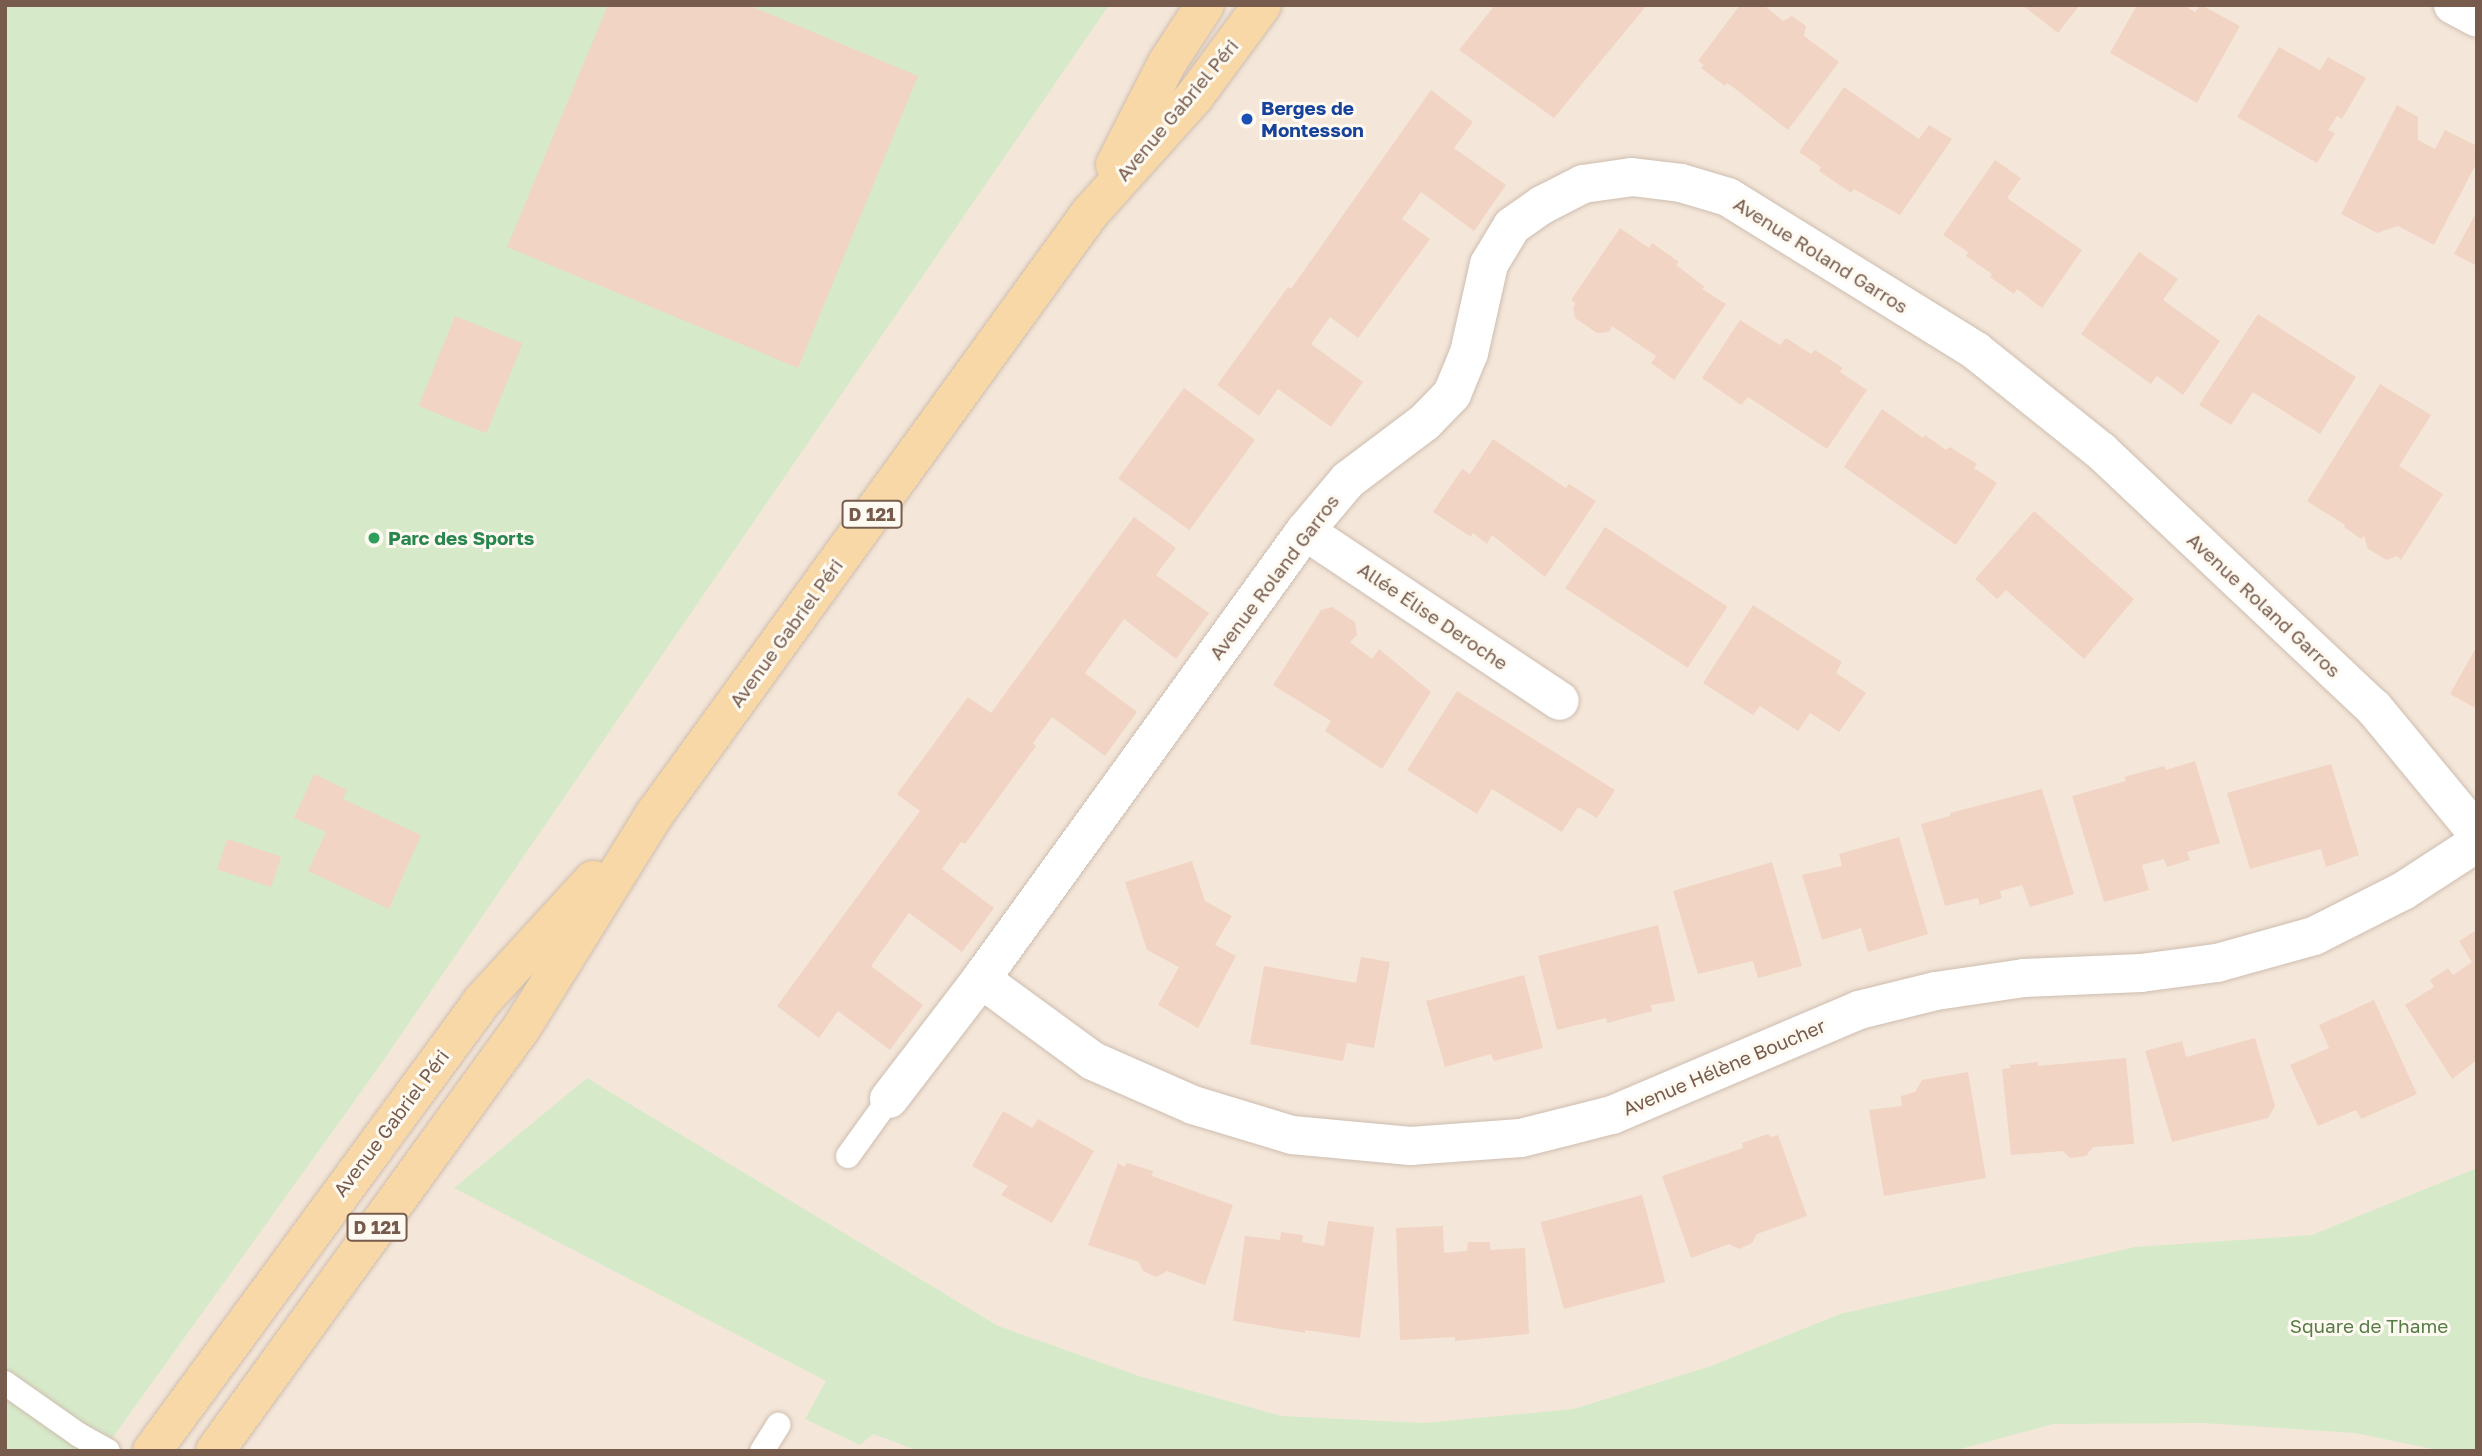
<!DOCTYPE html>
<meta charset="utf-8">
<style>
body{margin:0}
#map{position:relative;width:2482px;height:1456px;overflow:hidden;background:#fcf5ea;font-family:"Golos Text",sans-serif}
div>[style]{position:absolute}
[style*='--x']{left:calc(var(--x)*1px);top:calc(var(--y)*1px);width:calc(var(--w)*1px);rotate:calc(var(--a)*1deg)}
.residential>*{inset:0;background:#f4e7d9;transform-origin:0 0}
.green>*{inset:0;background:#d6eac9}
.building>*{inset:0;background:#f1d4c3;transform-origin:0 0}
.roads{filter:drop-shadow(0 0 2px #cebdb0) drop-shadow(0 0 2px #cebdb0)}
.lane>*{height:24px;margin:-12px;padding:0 12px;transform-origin:12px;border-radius:12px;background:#fff}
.street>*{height:38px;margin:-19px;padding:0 19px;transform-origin:19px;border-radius:19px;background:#fff}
.primary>*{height:38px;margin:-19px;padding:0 19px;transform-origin:19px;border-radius:19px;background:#f7d8a6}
.dots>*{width:19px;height:19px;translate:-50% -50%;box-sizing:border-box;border:4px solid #fef9f1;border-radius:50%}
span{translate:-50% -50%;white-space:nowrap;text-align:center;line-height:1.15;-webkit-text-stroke:6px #fef9f1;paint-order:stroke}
.shield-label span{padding:2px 5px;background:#fef9f1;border:2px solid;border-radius:5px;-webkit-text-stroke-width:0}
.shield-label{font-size:18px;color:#775c4e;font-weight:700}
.transit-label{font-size:19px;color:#164399;font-weight:700}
.left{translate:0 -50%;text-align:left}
.street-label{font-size:19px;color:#775c4e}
.leisure-label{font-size:19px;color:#27864d;font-weight:700}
.park-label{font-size:19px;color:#567c46}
.frame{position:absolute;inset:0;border:7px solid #775c4e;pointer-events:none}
</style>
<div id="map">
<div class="residential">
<i style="left:5px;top:5px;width:2472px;height:1446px"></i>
</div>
<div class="green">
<i style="clip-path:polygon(5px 5px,1109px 5px,376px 1071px,103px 1451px,5px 1451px)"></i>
<i style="clip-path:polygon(587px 1078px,998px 1326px,1139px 1376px,1281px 1416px,1423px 1423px,1574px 1409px,1711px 1366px,1840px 1314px,2135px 1247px,2312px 1235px,2477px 1168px,2477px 1451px,2442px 1451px,2355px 1433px,2203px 1423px,2053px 1424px,1953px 1451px,919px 1451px,873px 1434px,860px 1445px,805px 1419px,826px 1381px,454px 1188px)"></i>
</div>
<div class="building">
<i style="clip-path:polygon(608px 5px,748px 5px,918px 76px,798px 368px,507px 247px)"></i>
<i style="clip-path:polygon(1495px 5px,1647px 5px,1554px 118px,1459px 50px)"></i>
<i style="clip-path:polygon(1740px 5px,1764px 5px,1783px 21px,1792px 16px,1806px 26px,1804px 36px,1839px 62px,1788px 130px,1733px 87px,1727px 83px,1725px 86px,1701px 68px,1704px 65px,1698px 61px)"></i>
<i style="clip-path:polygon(2022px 5px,2080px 5px,2058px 33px)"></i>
<i style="clip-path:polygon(2137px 5px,2183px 5px,2195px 12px,2201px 5px,2240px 26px,2197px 103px,2110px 53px)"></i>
<i style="clip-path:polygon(2279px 47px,2320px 70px,2328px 57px,2366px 78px,2342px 119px,2337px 116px,2328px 130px,2335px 133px,2317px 163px,2237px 117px)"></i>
<i style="clip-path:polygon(1844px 87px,1919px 139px,1929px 125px,1952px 139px,1900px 215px,1854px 189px,1851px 193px,1819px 171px,1821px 167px,1799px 152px)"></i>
<i style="clip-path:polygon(1431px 90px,1473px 122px,1454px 148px,1506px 185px,1474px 231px,1421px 192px,1402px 219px,1430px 239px,1358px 338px,1330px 317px,1311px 344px,1363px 382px,1331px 427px,1278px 389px,1259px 416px,1217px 385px,1288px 287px,1291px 289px)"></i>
<i style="clip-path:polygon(2397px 105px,2418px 117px,2418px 140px,2435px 149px,2445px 130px,2477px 146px,2477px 162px,2434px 245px,2398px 226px,2377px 233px,2341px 214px)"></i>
<i style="clip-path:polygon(1995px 160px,2021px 178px,2007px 198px,2082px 250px,2042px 308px,2017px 289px,2014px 294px,1990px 277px,1992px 274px,1966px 256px,1968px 252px,1943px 235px)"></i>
<i style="clip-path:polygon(2477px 211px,2477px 266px,2454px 254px)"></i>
<i style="clip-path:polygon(1620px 228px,1649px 248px,1652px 243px,1679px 262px,1676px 265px,1705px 287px,1702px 289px,1726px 304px,1674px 380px,1651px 363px,1656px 356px,1612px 326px,1609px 332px,1597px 333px,1575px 318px,1573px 307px,1576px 304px,1571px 300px)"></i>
<i style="clip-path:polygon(2139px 252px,2178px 279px,2163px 300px,2220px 341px,2183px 395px,2157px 376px,2151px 384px,2081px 334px)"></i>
<i style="clip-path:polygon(2258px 314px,2356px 377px,2320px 434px,2253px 392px,2231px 425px,2199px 405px)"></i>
<i style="left:455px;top:316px;width:73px;height:97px;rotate:22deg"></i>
<i style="clip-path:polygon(1740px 320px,1780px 345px,1786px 338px,1811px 354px,1815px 350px,1843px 368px,1840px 372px,1867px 390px,1827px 449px,1748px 397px,1741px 405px,1702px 378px)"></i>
<i style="clip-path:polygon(2380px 384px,2431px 415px,2399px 466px,2443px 494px,2401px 560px,2397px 556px,2387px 560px,2368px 549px,2364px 536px,2361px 539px,2344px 527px,2345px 525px,2307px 501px)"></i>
<i style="left:1184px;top:388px;width:88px;height:112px;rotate:36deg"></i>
<i style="clip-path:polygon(1882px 409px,1923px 438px,1925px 435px,1946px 450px,1950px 447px,1977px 464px,1974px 468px,1997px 483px,1956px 545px,1844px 467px)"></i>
<i style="clip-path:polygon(1493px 439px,1566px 488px,1569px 484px,1596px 501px,1545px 577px,1492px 535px,1487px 544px,1473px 533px,1471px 537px,1433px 512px,1462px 469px,1470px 474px)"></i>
<i style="clip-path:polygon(2034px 511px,2134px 599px,2084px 659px,2006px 590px,1997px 599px,1975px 579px)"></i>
<i style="clip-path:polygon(1134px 517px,1176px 548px,1156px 575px,1209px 613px,1176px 659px,1124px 619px,1085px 673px,1137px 712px,1105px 756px,1052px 717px,1033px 743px,1036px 746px,965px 844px,961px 842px,942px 869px,994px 908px,962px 952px,909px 913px,871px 966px,923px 1005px,890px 1050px,838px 1011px,819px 1038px,777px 1006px,920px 811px,897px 794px,968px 697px,991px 713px)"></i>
<i style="left:1605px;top:527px;width:146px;height:73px;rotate:33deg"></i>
<i style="clip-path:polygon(1753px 605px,1842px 662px,1836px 673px,1866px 693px,1839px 732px,1810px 713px,1798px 731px,1760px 706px,1753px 715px,1703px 683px)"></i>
<i style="clip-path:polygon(1332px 607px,1355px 622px,1357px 635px,1350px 642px,1372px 659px,1379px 649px,1431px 692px,1382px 769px,1325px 731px,1331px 721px,1273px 685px,1321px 610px)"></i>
<i style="clip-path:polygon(2477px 646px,2477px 709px,2450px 694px)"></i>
<i style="clip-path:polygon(1457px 691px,1615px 790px,1597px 818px,1578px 807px,1562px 832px,1492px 789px,1477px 814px,1407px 770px)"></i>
<i style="clip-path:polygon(2195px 761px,2220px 843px,2187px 852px,2190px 860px,2167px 867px,2164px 859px,2142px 865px,2149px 890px,2104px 902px,2072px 796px,2126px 781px,2124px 777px,2164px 766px,2166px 770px)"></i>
<i style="clip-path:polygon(2331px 764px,2359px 855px,2326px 867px,2321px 849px,2250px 869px,2227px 793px)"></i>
<i style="clip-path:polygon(314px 774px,347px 790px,343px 799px,421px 835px,389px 909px,308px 871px,326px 832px,294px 818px)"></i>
<i style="clip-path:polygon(2042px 789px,2074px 894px,2030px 907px,2022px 885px,2000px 891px,2002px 898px,1980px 905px,1978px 898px,1945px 906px,1921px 824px,1950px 816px,1950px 813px)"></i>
<i style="clip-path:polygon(1899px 837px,1928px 934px,1868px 952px,1861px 928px,1822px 940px,1802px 875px,1842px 866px,1839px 854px)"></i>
<i style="left:227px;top:839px;width:57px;height:32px;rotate:18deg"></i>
<i style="clip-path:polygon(1192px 861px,1205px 901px,1232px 916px,1215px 945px,1236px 956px,1198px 1028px,1158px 1005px,1179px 967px,1147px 950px,1125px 882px)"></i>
<i style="clip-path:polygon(1772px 862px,1802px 966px,1758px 978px,1753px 961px,1698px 974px,1673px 891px)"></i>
<i style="clip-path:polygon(1658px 925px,1675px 1001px,1651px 1005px,1652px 1011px,1607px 1023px,1606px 1018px,1557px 1030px,1538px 956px)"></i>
<i style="clip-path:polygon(2477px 930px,2477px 1060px,2452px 1079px,2405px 1005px,2434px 987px,2430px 980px,2448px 968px,2453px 975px,2472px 962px,2459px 941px)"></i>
<i style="clip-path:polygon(1361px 957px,1390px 962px,1374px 1048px,1347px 1043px,1343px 1061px,1250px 1044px,1264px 966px,1356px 983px)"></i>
<i style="clip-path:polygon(1524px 975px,1543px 1048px,1494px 1061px,1491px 1054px,1445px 1067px,1426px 1001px)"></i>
<i style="clip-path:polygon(2374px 1000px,2417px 1094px,2361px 1119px,2356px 1110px,2318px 1126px,2290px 1065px,2329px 1048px,2319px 1025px)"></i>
<i style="clip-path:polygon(2255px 1038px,2275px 1106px,2268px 1118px,2172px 1142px,2145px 1051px,2182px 1041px,2186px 1057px)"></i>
<i style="clip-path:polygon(2126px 1058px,2134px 1144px,2093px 1147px,2086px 1156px,2070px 1158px,2063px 1151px,2011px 1155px,2002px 1069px,2011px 1068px,2009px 1065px,2038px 1062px,2038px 1066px)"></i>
<i style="clip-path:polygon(1968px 1072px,1986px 1178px,1884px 1196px,1869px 1110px,1902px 1106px,1901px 1096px,1915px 1092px,1922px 1080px)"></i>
<i style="clip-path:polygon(1003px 1111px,1032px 1128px,1038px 1119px,1094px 1151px,1052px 1223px,1001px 1195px,1008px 1186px,972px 1166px)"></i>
<i style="clip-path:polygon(1768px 1134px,1771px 1137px,1778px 1135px,1807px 1216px,1757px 1234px,1752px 1243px,1739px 1249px,1729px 1244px,1691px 1258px,1662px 1176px,1743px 1148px,1742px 1143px)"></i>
<i style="clip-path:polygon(1118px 1163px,1124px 1167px,1127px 1163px,1153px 1171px,1152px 1176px,1233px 1205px,1205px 1285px,1167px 1271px,1156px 1277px,1143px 1271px,1139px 1262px,1088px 1245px)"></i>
<i style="left:1642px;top:1195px;width:90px;height:105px;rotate:75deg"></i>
<i style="clip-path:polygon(1328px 1221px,1374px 1227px,1360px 1338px,1305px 1330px,1305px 1333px,1233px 1321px,1245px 1236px,1280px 1240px,1281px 1232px,1303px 1235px,1302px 1242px,1324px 1246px)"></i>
<i style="clip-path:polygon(1443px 1226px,1444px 1253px,1467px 1251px,1468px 1242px,1490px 1242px,1490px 1250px,1525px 1248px,1529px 1334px,1455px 1341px,1455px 1337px,1400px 1340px,1396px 1228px)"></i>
</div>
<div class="roads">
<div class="lane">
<i style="--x:848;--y:1156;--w:70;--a:-54.3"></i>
<i style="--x:5;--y:1383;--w:90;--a:35.1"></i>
<i style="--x:79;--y:1435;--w:33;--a:29"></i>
<i style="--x:762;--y:1451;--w:31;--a:-58"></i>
</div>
<div class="street">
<i style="--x:2453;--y:5;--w:27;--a:28"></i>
<i style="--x:1305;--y:531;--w:306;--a:33.7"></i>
<i style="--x:981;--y:979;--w:139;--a:36.2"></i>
<i style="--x:1093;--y:1061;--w:109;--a:23.7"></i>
<i style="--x:1193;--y:1105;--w:103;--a:16.9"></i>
<i style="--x:1292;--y:1135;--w:119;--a:5.3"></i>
<i style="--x:1410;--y:1146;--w:111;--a:-4.1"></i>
<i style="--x:1521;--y:1138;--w:94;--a:-14.2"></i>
<i style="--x:1612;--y:1115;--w:268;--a:-23"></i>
<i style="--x:1859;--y:1010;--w:79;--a:-13.9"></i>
<i style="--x:1936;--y:991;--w:89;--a:-8.4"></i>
<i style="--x:2024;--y:978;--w:117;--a:-2.4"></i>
<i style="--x:2141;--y:973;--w:77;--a:-7.5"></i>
<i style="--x:2217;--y:963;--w:101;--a:-15.6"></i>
<i style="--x:2314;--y:936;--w:100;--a:-26.8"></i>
<i style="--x:2403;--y:891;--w:88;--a:-33"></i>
<i style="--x:889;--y:1099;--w:151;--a:-52.5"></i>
<i style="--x:981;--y:979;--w:553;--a:-54.13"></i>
<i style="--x:1305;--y:531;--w:67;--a:-49.9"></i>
<i style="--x:1348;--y:480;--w:96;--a:-37"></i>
<i style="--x:1425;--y:422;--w:39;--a:-46"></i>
<i style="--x:1452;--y:394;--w:44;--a:-67.5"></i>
<i style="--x:1469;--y:353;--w:91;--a:-77.3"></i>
<i style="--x:1489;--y:264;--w:44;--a:-58.8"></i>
<i style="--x:1512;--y:226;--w:37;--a:-35"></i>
<i style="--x:1542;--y:205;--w:46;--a:-27.1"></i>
<i style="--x:1583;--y:184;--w:49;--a:-8.1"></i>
<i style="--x:1632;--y:177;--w:49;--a:7"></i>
<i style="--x:1681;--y:183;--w:49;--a:16.6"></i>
<i style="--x:1728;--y:197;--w:292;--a:31.8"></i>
<i style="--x:1976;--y:351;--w:160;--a:38.7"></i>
<i style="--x:2101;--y:451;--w:375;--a:43.3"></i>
<i style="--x:2374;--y:708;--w:162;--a:50.5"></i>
</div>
<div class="primary">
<i style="--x:1115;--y:165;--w:114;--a:-63"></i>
<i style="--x:1167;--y:63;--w:69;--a:-56.8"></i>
<i style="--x:152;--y:1451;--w:559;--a:-53.72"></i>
<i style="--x:483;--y:1000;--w:163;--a:-47.5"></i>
<i style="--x:215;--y:1451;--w:523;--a:-54.09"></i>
<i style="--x:522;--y:1027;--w:250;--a:-58.1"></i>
<i style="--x:654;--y:815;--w:743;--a:-54.09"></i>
<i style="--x:1090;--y:213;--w:157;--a:-48.1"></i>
<i style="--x:1195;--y:96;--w:113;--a:-53.6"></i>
</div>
</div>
<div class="dots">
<i style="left:1247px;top:119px;background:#1a4fb4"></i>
<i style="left:374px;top:538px;background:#2e9e5b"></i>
</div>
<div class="shield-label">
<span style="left:872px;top:514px">D 121</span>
<span style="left:377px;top:1227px">D 121</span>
</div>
<div class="transit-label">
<span class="left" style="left:1261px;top:119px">Berges de<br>Montesson</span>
</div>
<div class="street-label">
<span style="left:1177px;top:110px;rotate:-50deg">Avenue Gabriel Péri</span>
<span style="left:1821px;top:255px;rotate:32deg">Avenue Roland Garros</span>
<span style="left:1274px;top:577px;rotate:-53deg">Avenue Roland Garros</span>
<span style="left:2264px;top:605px;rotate:43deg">Avenue Roland Garros</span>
<span style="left:1433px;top:616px;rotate:34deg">Allée Élise Deroche</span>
<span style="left:786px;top:633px;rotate:-54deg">Avenue Gabriel Péri</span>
<span style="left:1724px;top:1067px;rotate:-23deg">Avenue Hélène Boucher</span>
<span style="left:391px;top:1123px;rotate:-53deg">Avenue Gabriel Péri</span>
</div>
<div class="leisure-label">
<span class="left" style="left:388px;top:538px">Parc des Sports</span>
</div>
<div class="park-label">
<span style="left:2369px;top:1326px">Square de Thame</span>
</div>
<div class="frame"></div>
</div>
